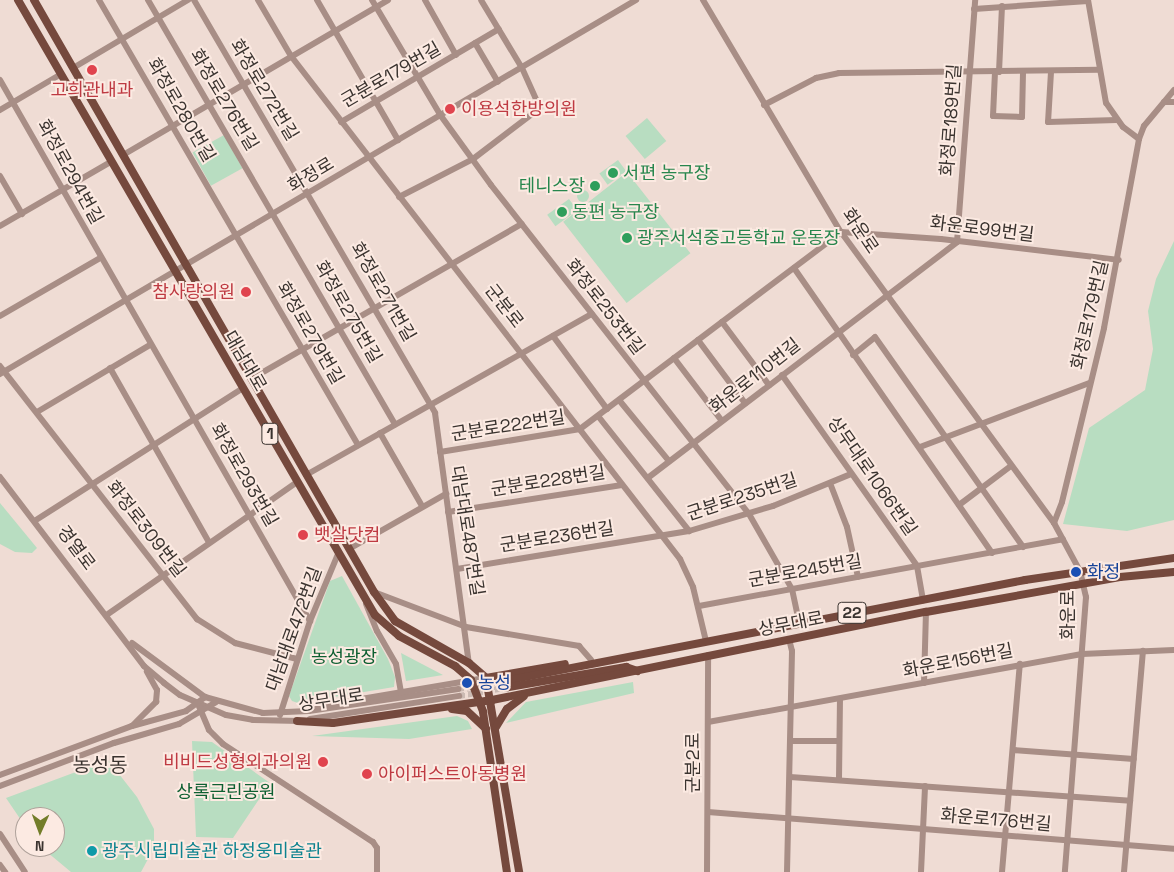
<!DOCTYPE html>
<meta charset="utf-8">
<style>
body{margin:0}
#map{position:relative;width:1174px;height:872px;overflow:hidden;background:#efdcd4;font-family:"Space Grotesk","Noto Sans KR",sans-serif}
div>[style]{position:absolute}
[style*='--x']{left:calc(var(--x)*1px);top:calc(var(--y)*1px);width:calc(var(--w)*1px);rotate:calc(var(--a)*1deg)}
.green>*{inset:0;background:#b8ddc1;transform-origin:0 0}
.round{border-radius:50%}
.minor-tunnel>*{height:6px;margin-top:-3px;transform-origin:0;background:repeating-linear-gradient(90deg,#cbbab3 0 6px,transparent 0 9px)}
.minor>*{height:6px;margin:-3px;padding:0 3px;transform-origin:3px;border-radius:3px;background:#a88e86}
.major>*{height:8px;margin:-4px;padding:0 4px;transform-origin:4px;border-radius:4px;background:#75493d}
.dots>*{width:14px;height:14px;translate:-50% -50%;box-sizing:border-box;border:2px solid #fceae2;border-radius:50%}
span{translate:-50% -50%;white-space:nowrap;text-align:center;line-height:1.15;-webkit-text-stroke:4px #fceae2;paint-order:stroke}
.shield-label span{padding:1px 4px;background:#fceae2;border:1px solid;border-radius:4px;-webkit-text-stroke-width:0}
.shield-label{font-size:16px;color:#3a332f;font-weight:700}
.street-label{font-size:18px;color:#3a332f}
.health-label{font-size:18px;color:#be3a42}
.left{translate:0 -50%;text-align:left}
.right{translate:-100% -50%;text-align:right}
.leisure-label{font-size:18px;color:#27864d}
.transit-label{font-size:18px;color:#164399}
.park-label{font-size:18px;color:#0d5f31}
.culture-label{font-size:18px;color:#0d838f}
.quarter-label{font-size:20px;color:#3a332f}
.north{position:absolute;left:15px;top:807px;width:50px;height:50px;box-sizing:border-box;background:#fceae2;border:1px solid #aea19a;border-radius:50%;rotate:182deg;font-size:14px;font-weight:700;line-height:20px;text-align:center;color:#3a332f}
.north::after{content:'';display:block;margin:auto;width:18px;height:22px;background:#737d29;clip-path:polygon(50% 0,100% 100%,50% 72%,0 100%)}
</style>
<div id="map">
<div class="green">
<i style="left:647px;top:118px;width:30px;height:28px;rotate:50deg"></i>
<i style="left:224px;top:135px;width:38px;height:36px;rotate:61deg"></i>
<i style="left:618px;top:160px;width:14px;height:23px;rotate:54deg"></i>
<i style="left:627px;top:172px;width:103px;height:81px;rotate:52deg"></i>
<i class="round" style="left:589px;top:180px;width:12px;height:12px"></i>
<i class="round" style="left:577px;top:190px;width:12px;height:12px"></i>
<i style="left:569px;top:199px;width:14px;height:27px;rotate:54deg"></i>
<i style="clip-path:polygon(1174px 241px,1174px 520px,1127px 531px,1063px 524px,1089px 428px,1145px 390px,1153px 349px,1148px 311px,1156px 279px)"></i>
<i style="clip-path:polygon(0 503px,37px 548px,32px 553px,15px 552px,0 544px)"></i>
<i style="clip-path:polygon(342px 576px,388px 659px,395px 677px,394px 687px,298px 703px,292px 701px,289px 696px,330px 581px)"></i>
<i style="clip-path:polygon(401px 653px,443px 675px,406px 681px)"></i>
<i style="clip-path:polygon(633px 682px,634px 693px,506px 723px,526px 702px)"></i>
<i style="clip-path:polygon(457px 716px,468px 721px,472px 729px,409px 739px,312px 736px)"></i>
<i style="clip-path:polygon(192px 741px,212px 742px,270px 783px,233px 838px,196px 837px)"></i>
<i style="clip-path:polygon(108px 760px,137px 797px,154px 829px,154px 848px,141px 872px,71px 872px,41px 847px,55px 847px,55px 817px,25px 817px,25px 826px,6px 798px)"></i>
</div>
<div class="minor-tunnel">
<i style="--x:458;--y:689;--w:47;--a:-9.9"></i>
<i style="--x:459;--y:696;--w:46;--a:-10.1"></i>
</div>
<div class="minor">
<i style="--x:99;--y:0;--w:515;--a:59.8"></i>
<i style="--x:148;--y:0;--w:491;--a:59.8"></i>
<i style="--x:194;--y:0;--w:478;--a:59.7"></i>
<i style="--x:435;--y:413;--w:252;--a:82.3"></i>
<i style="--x:258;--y:0;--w:65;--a:59.5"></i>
<i style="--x:291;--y:56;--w:636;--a:52.28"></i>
<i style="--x:680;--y:559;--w:31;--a:65"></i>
<i style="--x:693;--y:587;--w:56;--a:76.5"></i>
<i style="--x:317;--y:0;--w:162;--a:59.9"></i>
<i style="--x:372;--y:0;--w:135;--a:59.3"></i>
<i style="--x:441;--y:116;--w:85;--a:54.1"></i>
<i style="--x:491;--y:185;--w:418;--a:51.9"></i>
<i style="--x:749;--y:514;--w:86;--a:60.2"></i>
<i style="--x:792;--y:589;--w:35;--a:78"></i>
<i style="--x:425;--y:0;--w:63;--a:60.6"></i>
<i style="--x:703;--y:0;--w:270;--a:59.3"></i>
<i style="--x:841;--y:232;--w:361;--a:53.8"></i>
<i style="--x:1054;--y:523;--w:55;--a:61.6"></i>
<i style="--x:1080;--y:571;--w:27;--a:77"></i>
<i style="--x:1086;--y:597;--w:276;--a:94.4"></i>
<i style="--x:974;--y:9;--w:114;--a:-4"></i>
<i style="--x:475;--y:43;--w:45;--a:59.5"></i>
<i style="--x:73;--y:68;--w:134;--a:-30.6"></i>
<i style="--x:995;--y:72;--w:44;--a:92.6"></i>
<i style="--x:993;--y:116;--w:29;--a:2"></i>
<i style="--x:1022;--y:117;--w:44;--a:-88.7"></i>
<i style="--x:999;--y:72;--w:66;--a:-87.4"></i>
<i style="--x:1051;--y:72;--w:50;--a:93.4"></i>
<i style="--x:1048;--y:122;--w:69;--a:-1.7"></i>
<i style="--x:0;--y:80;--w:624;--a:60.19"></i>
<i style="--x:1164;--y:102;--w:10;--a:0"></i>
<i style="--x:764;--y:105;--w:59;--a:-27.4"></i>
<i style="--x:816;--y:78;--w:24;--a:-12"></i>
<i style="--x:839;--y:73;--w:260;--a:-0.7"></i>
<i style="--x:0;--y:110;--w:71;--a:-30.5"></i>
<i style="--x:341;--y:122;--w:183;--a:-30.5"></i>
<i style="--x:1139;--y:139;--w:14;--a:-69"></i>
<i style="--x:1144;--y:126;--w:47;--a:-50.2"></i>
<i style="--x:123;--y:155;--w:307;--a:-30.3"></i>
<i style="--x:0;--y:176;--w:44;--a:59.9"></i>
<i style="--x:399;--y:197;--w:83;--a:-27.2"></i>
<i style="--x:473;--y:159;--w:84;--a:-37.3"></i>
<i style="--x:540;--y:108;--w:44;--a:-114.2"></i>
<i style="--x:522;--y:68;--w:79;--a:-121.1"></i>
<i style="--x:0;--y:226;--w:129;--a:-30.1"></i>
<i style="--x:794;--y:268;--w:347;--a:55.2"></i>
<i style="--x:0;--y:316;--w:116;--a:-30.1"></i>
<i style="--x:722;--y:322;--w:79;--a:53.3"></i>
<i style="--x:553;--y:336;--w:91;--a:53.5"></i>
<i style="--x:698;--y:340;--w:79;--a:53.3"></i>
<i style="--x:853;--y:355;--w:28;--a:-39"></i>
<i style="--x:875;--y:337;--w:257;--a:54.8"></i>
<i style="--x:674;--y:358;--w:79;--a:52.7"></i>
<i style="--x:0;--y:366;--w:321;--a:52.1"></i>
<i style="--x:197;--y:619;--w:45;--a:32.3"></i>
<i style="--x:235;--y:643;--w:64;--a:14.5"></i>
<i style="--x:110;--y:368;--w:200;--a:60.4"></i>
<i style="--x:0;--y:374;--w:738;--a:-30.46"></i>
<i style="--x:782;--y:375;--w:234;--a:54.7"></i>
<i style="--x:917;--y:566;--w:35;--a:80"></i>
<i style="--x:251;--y:379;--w:312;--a:-29.8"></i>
<i style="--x:619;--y:400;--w:79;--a:50.7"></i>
<i style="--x:37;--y:412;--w:131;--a:-30.7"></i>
<i style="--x:598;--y:416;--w:147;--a:51.6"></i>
<i style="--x:380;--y:433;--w:84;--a:60.1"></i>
<i style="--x:920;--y:447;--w:181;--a:-20.7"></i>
<i style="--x:440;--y:452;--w:142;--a:-9.3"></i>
<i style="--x:580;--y:429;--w:327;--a:-37"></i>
<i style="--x:841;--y:232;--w:100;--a:4"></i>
<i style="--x:941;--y:239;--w:179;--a:6.7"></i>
<i style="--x:306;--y:475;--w:328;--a:-29.4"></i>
<i style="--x:0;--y:477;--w:238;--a:52.7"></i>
<i style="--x:144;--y:666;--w:26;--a:40"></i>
<i style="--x:164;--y:683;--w:20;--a:37"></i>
<i style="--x:180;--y:695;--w:50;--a:23.5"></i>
<i style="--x:226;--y:715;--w:27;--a:10"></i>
<i style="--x:253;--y:720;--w:47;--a:1.2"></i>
<i style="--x:649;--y:477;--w:387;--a:-37.3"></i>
<i style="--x:957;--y:242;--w:243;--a:-85.7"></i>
<i style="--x:830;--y:483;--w:47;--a:68.9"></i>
<i style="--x:847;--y:527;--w:51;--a:77.6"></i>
<i style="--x:959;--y:505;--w:65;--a:-36.9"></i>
<i style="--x:448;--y:512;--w:176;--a:-8.8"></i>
<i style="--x:36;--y:520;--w:246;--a:-32.5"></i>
<i style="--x:1054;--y:523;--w:22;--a:-69"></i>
<i style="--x:1062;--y:502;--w:179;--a:-76.4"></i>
<i style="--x:1104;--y:328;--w:192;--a:-79.5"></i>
<i style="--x:1139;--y:139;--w:20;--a:-143"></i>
<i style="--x:1123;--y:127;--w:29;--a:-125"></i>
<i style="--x:1106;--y:103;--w:105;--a:-99.9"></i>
<i style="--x:349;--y:549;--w:112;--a:-29.6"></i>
<i style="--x:457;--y:569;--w:235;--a:-9.3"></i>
<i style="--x:689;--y:531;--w:88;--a:-16.6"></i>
<i style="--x:773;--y:506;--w:84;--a:-22.3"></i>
<i style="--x:374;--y:592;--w:98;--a:20.8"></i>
<i style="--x:466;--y:627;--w:115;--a:9.5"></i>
<i style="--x:579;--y:646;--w:18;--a:49"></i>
<i style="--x:366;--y:604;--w:29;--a:68"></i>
<i style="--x:377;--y:631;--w:38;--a:60"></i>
<i style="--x:396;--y:664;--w:27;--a:80"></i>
<i style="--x:699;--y:606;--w:370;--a:-10.4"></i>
<i style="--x:108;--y:614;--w:231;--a:-34.9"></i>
<i style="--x:132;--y:643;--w:91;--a:36.5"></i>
<i style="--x:205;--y:697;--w:60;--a:15.4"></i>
<i style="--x:263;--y:713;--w:46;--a:-2.5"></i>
<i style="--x:309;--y:711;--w:151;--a:-8.4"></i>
<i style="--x:924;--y:683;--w:71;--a:-88.4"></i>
<i style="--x:198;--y:704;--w:28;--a:67"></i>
<i style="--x:209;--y:730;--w:20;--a:45"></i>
<i style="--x:223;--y:744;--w:179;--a:33.2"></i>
<i style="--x:373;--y:842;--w:7;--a:56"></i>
<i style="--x:377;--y:848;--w:24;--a:90"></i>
<i style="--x:308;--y:708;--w:181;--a:-9.6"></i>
<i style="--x:280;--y:715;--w:99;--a:-72.3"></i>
<i style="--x:310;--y:621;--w:73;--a:-67.3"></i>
<i style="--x:310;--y:719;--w:151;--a:-8.8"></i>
<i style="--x:708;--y:722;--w:380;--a:-10.3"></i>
<i style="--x:1082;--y:654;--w:92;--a:-2.5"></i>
<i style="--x:133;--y:725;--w:33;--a:-45"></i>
<i style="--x:156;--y:702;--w:12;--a:-85"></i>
<i style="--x:157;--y:690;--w:21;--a:-119"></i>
<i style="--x:790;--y:741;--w:49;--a:0"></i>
<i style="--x:1013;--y:750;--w:121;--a:4.3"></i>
<i style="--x:0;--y:775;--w:141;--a:-20.4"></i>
<i style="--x:132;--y:726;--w:56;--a:-15.5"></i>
<i style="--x:186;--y:711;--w:24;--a:-36"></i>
<i style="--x:790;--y:777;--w:341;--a:4"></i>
<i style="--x:839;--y:779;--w:80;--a:-89.3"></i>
<i style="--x:0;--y:786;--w:122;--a:-20.7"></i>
<i style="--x:114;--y:743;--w:68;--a:-16.3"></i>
<i style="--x:179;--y:724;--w:43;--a:-30.7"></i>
<i style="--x:708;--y:812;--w:467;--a:4.5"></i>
<i style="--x:0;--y:834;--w:45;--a:56.7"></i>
<i style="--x:0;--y:865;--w:9;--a:54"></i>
<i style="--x:707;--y:872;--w:217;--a:-89.7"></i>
<i style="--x:787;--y:872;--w:221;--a:-88.7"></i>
<i style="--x:792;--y:651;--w:12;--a:-104"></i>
<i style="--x:921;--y:872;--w:86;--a:-87.3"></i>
<i style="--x:1002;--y:872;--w:209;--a:-85.1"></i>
<i style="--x:1124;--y:872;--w:222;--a:-85.1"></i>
</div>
<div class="major">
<i style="--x:18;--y:0;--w:711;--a:59.87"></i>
<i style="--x:375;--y:615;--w:32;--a:41"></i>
<i style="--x:399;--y:636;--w:64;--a:28.2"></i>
<i style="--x:455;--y:666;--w:21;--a:41"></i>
<i style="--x:471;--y:680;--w:34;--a:69"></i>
<i style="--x:483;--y:712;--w:162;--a:81.5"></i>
<i style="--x:34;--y:0;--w:683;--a:60.13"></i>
<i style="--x:374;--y:592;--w:36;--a:54"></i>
<i style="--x:395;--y:621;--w:85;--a:29.6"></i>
<i style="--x:469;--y:663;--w:23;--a:41"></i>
<i style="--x:486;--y:678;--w:197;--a:80.3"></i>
<i style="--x:486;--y:678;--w:80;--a:-10"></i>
<i style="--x:504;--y:681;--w:531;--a:-10.97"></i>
<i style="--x:1025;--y:580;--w:151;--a:-8.4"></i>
<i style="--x:504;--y:688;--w:124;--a:-9.8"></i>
<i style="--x:626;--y:667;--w:12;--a:20"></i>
<i style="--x:452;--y:709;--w:15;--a:8"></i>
<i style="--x:467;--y:711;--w:26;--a:43"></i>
<i style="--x:297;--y:721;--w:36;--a:3"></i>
<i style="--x:333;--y:723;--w:161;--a:-8.2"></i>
<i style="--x:492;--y:700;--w:443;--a:-11.5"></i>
<i style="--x:926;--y:612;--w:197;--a:-10.2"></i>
<i style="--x:1120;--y:577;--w:54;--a:-5.3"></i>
<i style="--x:496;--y:727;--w:21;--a:-59"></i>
<i style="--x:507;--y:709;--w:21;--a:-37"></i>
</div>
<div class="dots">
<i style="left:92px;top:70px;background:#e0444e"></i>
<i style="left:450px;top:109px;background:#e0444e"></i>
<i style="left:613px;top:173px;background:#2e9e5b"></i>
<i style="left:595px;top:186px;background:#2e9e5b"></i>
<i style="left:562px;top:212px;background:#2e9e5b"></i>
<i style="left:627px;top:238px;background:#2e9e5b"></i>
<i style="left:246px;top:292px;background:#e0444e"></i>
<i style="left:303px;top:535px;background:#e0444e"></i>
<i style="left:1076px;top:572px;background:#1a4fb4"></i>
<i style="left:467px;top:683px;background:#1a4fb4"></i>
<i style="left:323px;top:762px;background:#e0444e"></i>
<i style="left:367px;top:774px;background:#e0444e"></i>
<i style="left:92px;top:851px;background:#0f9aa8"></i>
</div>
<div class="shield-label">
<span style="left:270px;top:434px">1</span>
<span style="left:852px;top:613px">22</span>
</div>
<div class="street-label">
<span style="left:391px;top:75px;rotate:-30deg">군분로179번길</span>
<span style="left:264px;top:90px;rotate:59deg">화정로272번길</span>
<span style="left:224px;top:100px;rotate:59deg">화정로276번길</span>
<span style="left:181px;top:110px;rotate:60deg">화정로280번길</span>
<span style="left:951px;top:120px;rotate:-86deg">화정로189번길</span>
<span style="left:70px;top:172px;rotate:61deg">화정로294번길</span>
<span style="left:311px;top:175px;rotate:-31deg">화정로</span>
<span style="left:982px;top:229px;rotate:7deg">화운로99번길</span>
<span style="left:860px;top:231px;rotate:56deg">화운로</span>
<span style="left:383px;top:292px;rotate:60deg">화정로271번길</span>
<span style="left:504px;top:306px;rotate:52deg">군분로</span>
<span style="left:605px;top:307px;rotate:52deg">화정로253번길</span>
<span style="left:348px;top:312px;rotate:60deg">화정로275번길</span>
<span style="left:1090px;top:315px;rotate:-77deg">화정로179번길</span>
<span style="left:310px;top:333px;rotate:60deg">화정로279번길</span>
<span style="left:245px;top:361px;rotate:60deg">대남대로</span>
<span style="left:755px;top:376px;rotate:-38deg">화운로110번길</span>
<span style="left:508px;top:426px;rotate:-9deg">군분로222번길</span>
<span style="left:244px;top:475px;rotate:60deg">화정로293번길</span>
<span style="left:872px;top:476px;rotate:55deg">상무대로1066번길</span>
<span style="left:548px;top:481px;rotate:-9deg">군분로228번길</span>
<span style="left:742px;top:497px;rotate:-18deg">군분로235번길</span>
<span style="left:146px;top:529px;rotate:52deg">화정로309번길</span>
<span style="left:467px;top:531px;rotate:81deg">대남대로487번길</span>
<span style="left:557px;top:537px;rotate:-9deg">군분로236번길</span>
<span style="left:76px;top:548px;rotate:53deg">경열로</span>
<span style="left:805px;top:571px;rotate:-10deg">군분로245번길</span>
<span style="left:1068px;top:615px;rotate:-90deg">화운로</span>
<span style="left:791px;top:624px;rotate:-11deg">상무대로</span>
<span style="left:294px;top:629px;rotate:-70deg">대남대로472번길</span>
<span style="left:958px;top:661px;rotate:-11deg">화운로156번길</span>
<span style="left:331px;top:700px;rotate:-9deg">상무대로</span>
<span style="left:693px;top:763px;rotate:-90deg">군분2로</span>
<span style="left:996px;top:820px;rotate:5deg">화운로176번길</span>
</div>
<div class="health-label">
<span style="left:92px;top:90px">고희관내과</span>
<span class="left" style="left:461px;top:109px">이용석한방의원</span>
<span class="right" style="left:235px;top:292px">참사랑의원</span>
<span class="left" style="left:314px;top:535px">뱃살닷컴</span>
<span class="right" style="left:312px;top:762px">비비드성형외과의원</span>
<span class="left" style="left:378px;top:774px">아이퍼스트아동병원</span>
</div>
<div class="leisure-label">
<span class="left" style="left:623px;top:173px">서편 농구장</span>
<span class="right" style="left:585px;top:186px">테니스장</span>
<span class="left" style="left:572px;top:212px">동편 농구장</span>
<span class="left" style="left:637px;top:238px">광주서석중고등학교 운동장</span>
</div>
<div class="transit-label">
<span class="left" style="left:1087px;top:572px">화정</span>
<span class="left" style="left:478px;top:683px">농성</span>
</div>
<div class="park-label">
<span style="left:344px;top:657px">농성광장</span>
<span style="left:226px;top:792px">상록근린공원</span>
</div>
<div class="culture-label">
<span class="left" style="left:102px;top:851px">광주시립미술관 하정웅미술관</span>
</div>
<div class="quarter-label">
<span style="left:100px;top:765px">농성동</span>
</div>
<div class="north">N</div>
</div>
